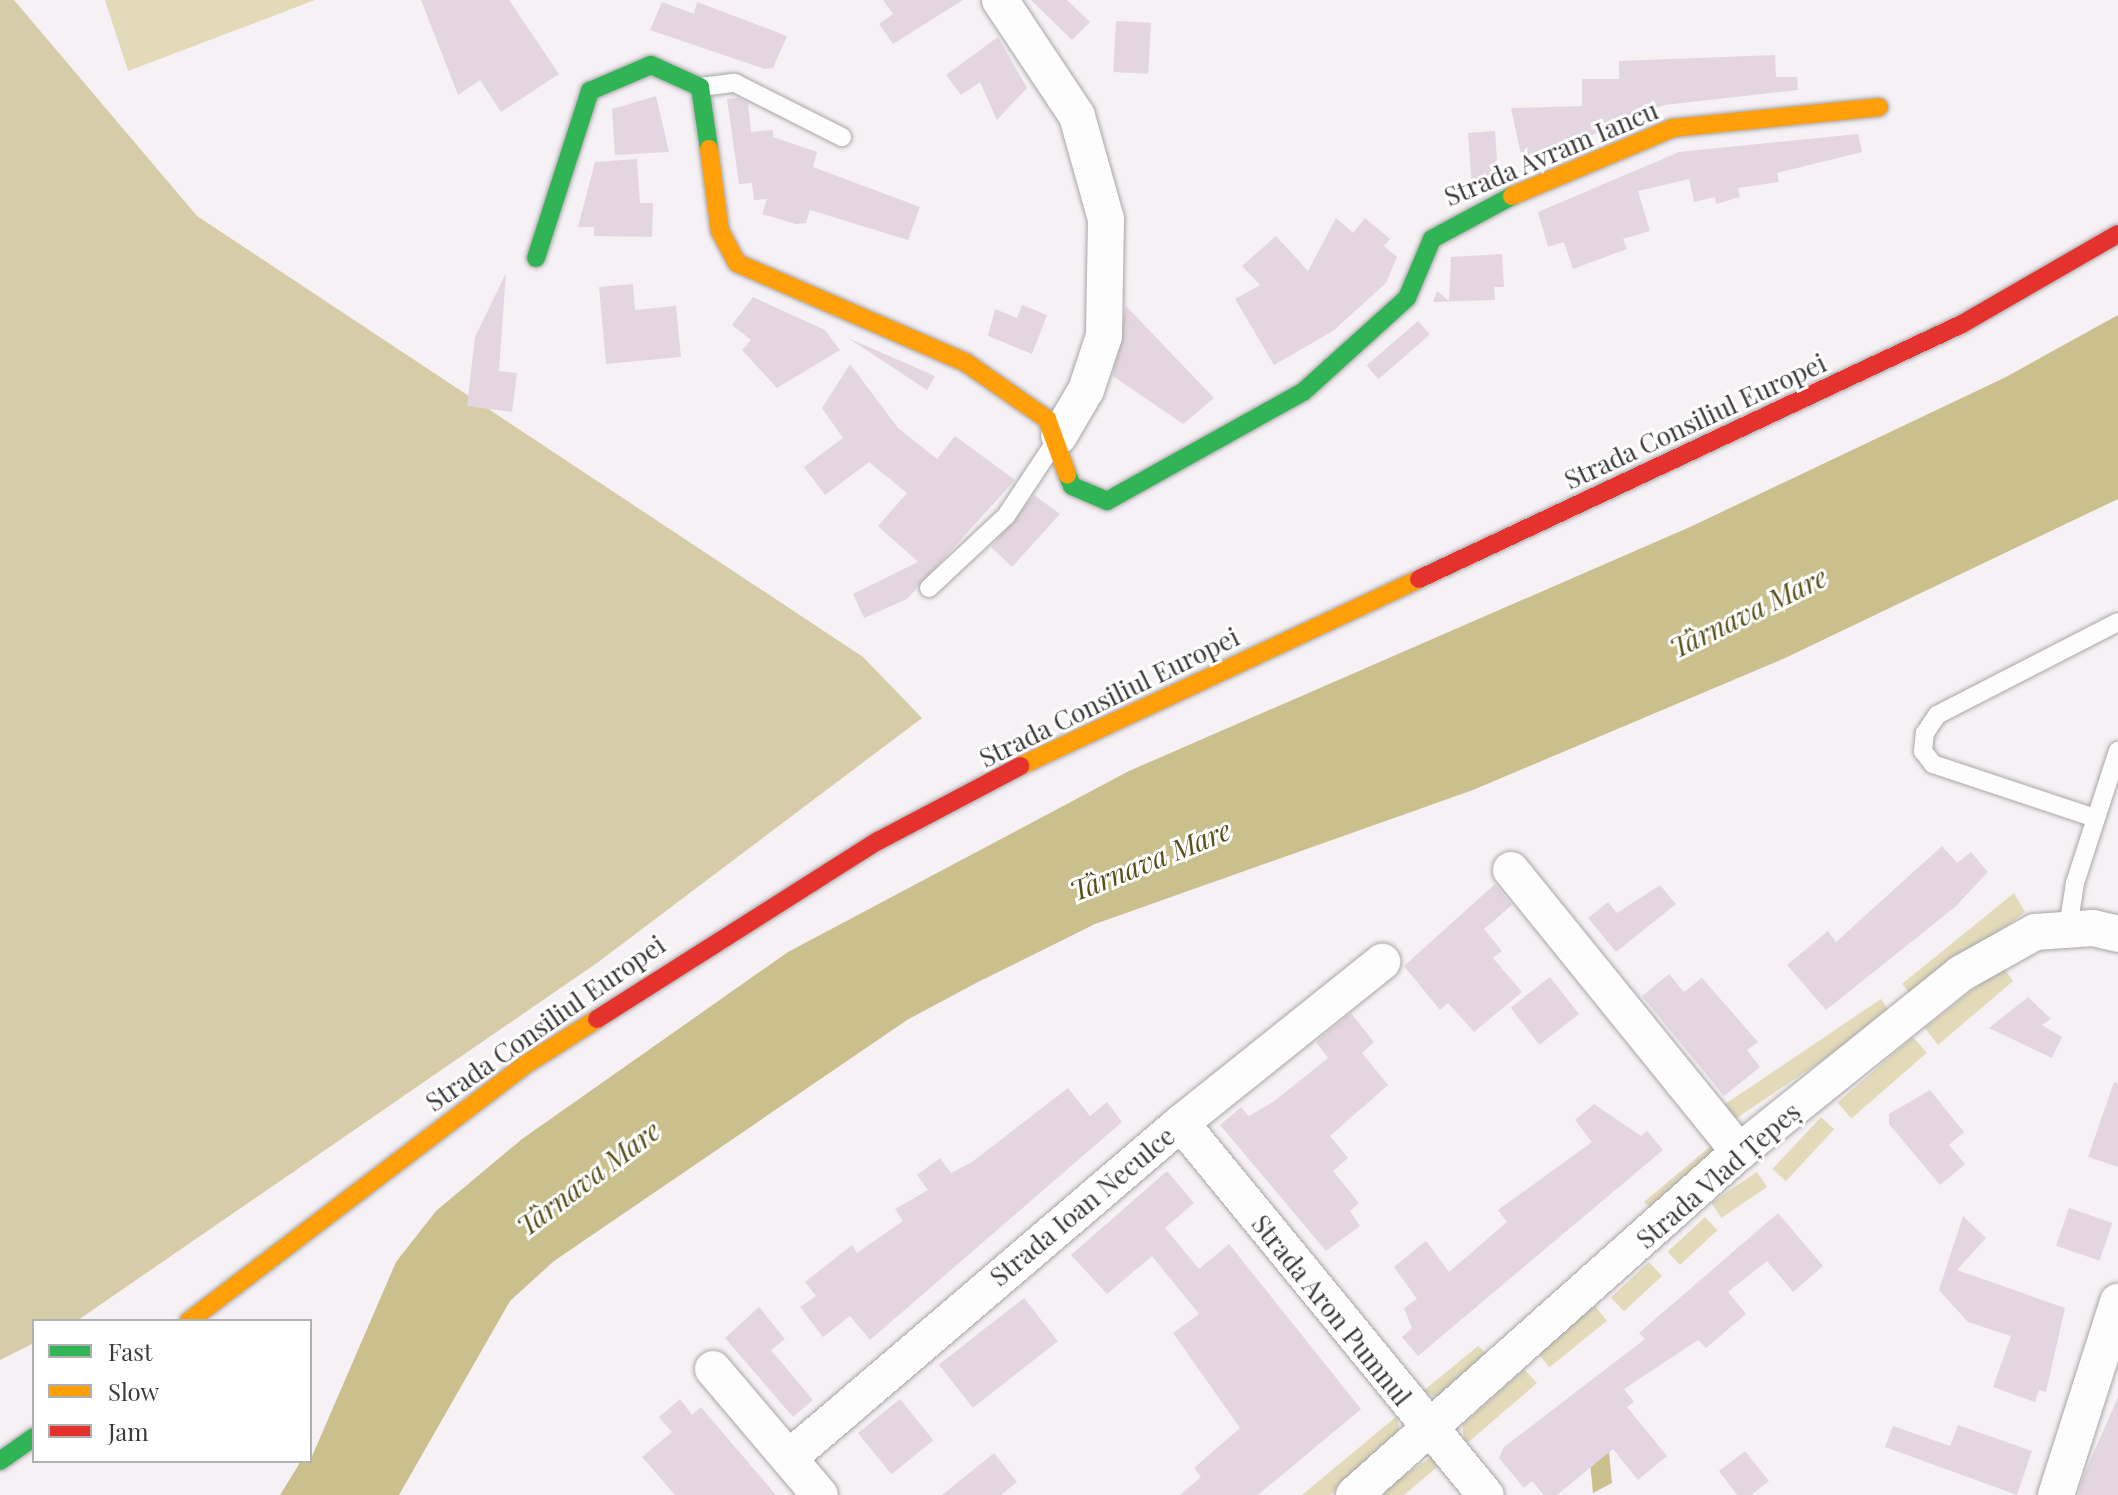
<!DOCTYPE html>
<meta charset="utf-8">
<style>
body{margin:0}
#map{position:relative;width:2118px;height:1495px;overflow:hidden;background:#f6f1f4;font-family:"Playfair Display",serif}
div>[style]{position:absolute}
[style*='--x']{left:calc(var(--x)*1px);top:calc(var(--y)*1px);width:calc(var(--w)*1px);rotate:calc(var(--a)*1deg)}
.green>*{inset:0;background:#e2dab9;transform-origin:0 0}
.forest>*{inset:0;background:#d6cda8}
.water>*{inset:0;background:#c9c08e}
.building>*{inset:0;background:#e4d6e0;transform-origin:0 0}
.roads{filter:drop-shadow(0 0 2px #a8a5a7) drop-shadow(0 0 2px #a8a5a7)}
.lane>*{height:18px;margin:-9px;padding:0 9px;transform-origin:9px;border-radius:9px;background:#fefdfd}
.street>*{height:36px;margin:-18px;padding:0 18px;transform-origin:18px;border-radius:18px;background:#fefdfd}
.fast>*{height:18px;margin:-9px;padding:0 9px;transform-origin:9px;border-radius:9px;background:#30b455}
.slow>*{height:18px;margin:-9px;padding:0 9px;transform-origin:9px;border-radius:9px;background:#ff9f0a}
.jam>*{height:18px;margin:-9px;padding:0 9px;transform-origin:9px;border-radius:9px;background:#e5322d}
span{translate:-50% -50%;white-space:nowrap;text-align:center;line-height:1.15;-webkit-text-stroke:6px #fff;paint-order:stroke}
.street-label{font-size:26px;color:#3d3a3c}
.water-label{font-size:28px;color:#574e18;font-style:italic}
.legend{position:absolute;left:32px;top:1319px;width:280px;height:144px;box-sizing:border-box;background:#fff;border:2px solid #b1b0b1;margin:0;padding:10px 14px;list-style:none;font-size:24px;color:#3d3a3c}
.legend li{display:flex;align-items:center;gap:16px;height:40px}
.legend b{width:40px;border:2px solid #b1b0b1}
</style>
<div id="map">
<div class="green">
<i style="clip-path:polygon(105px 0,315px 0,128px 71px)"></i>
<i style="clip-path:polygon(2014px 893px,2025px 912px,1912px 996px,1902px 984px)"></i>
<i style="clip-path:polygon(2002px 966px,2013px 981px,1938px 1045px,1925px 1028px)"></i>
<i style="left:1881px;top:999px;width:18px;height:194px;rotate:56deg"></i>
<i style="left:1913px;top:1037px;width:21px;height:100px;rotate:49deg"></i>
<i style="left:1821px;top:1117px;width:18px;height:71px;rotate:43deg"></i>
<i style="clip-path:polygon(1719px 1139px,1724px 1146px,1659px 1215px,1644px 1202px)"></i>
<i style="left:1757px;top:1172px;width:18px;height:55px;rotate:56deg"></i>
<i style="left:1705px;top:1217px;width:18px;height:51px;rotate:47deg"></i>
<i style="left:1649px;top:1262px;width:19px;height:52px;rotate:47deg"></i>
<i style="left:1595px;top:1306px;width:19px;height:74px;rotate:51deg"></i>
<i style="clip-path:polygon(1478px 1346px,1490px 1357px,1440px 1398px,1422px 1392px)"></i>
<i style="clip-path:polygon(1524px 1369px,1537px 1383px,1465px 1445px,1462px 1425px)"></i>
<i style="clip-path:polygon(1397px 1416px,1400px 1436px,1330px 1495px,1302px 1495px)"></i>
<i style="clip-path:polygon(1436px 1454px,1443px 1462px,1404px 1495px,1375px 1495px)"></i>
</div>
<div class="forest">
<i style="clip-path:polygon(0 0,14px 0,197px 216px,863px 657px,922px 718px,597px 963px,78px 1320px,34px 1321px,34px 1343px,0 1360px)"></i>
</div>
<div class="water">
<i style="clip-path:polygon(2118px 315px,2118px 499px,1783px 659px,1473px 790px,1095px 924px,976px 983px,907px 1020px,554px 1261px,510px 1301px,399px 1495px,280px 1495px,301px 1461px,310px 1461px,396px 1262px,436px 1211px,522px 1139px,788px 952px,1129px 771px,1690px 527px,2006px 377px)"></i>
<i style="clip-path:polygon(1609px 1452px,1612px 1483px,1593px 1493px,1590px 1462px)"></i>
</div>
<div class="building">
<i style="clip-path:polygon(421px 0,509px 0,559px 74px,501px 112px,480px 80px,458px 95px)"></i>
<i style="clip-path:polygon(883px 0,963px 0,893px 44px,879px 24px,893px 14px)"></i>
<i style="clip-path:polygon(1031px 0,1067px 0,1090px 22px,1072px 40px)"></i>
<i style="clip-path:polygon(662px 2px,694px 14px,697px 2px,787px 36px,773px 68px,765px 69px,650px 30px)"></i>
<i style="left:1116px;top:21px;width:35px;height:51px;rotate:3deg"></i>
<i style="clip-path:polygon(998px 37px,1027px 88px,997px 120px,980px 82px,961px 95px,946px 75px)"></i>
<i style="clip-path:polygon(1775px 55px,1776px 77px,1797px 77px,1798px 90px,1664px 105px,1523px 164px,1511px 108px,1582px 106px,1582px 79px,1619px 79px,1619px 61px)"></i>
<i style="clip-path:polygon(656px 96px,669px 152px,615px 155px,612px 109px)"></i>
<i style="clip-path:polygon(738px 98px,748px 103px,751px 132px,773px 130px,773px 137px,817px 152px,813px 167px,920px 207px,908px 240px,810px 210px,806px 223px,796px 224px,762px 214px,767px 199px,754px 200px,752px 183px,739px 184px,727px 99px)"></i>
<i style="clip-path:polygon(1495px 131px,1498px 175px,1472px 186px,1468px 133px)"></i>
<i style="clip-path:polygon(1858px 134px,1862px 152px,1777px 173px,1779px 182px,1738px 188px,1740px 197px,1716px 204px,1715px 197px,1694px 202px,1689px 179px,1638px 191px,1650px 231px,1623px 239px,1627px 249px,1573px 269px,1564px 242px,1548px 247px,1538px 212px,1679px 152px)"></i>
<i style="clip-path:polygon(637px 159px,640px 203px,653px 203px,652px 237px,594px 236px,594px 227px,578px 227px,595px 162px)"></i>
<i style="clip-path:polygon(1336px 218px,1353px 233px,1365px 218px,1390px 239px,1384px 246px,1397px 257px,1386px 283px,1333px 331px,1274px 365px,1235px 299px,1260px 285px,1242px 266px,1276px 236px,1308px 271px)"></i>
<i style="clip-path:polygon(1502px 254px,1504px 287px,1494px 287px,1495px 300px,1433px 302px,1437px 291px,1449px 301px,1451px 257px)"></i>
<i style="clip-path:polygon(506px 273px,499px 371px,517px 373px,512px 412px,467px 406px,475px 337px)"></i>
<i style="clip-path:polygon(633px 284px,635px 310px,676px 306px,681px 357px,606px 364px,599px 287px)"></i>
<i style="clip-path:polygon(753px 297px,825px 330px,840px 350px,777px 388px,742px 350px,751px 340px,732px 325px)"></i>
<i style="clip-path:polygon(1022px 305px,1047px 315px,1032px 354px,988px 336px,995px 309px,1017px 318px)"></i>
<i style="clip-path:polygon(1126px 306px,1214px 398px,1183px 424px,1113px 376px)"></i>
<i style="left:1418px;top:321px;width:18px;height:68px;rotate:49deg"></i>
<i style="clip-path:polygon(848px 338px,935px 376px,927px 390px)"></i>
<i style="clip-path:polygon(850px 364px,898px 428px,937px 459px,955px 436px,1015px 480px,907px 599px,864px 618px,853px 594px,918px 562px,878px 526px,907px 493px,869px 462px,825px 495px,804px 467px,843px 438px,822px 408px)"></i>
<i style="clip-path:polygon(1034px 495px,1060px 514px,1012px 567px,991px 547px)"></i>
<i style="clip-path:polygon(1942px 846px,1957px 863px,1971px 852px,1988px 872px,1955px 907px,1826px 1010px,1787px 965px,1828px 931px,1836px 942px)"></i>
<i style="clip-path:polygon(1495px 884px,1512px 905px,1484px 929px,1502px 951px,1493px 958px,1522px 992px,1474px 1032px,1448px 1003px,1440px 1010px,1404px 966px)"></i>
<i style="clip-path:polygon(1660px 885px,1676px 904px,1616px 952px,1588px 918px,1608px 902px,1617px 913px)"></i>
<i style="clip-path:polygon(1669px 974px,1684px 992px,1702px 978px,1758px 1042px,1747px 1050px,1760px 1067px,1724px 1096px,1642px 996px)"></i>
<i style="left:1550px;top:977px;width:47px;height:50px;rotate:52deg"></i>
<i style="clip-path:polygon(2028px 997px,2051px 1019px,2042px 1025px,2062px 1037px,2052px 1058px,1989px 1028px)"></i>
<i style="clip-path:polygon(1351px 1013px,1374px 1042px,1362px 1053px,1388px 1085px,1330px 1136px,1348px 1158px,1333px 1171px,1359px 1203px,1350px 1211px,1360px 1226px,1326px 1251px,1220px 1125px,1241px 1107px,1249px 1116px,1273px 1102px,1328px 1058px,1316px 1042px)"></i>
<i style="clip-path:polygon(2114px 1082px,2118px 1083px,2118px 1167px,2088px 1157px)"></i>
<i style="clip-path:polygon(1068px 1088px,1090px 1116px,1107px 1102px,1122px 1122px,870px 1340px,850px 1316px,823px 1337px,800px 1307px,816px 1296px,805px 1282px,852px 1245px,857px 1253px,903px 1221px,895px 1209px,928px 1190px,917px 1175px,940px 1158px,951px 1173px,972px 1162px)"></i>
<i style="clip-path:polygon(1930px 1090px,1964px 1132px,1949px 1145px,1965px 1164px,1940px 1185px,1889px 1124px,1889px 1114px)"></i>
<i style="clip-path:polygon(1594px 1104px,1641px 1136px,1647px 1131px,1663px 1150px,1418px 1356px,1402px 1337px,1412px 1328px,1404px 1308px,1417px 1299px,1394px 1267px,1426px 1241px,1449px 1272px,1507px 1222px,1498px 1210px,1592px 1142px,1575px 1120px)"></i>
<i style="clip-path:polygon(1167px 1171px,1194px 1203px,1165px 1228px,1199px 1269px,1229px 1244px,1361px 1409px,1258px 1495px,1180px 1495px,1201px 1477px,1194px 1468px,1240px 1428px,1173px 1333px,1199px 1314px,1152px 1256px,1107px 1294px,1071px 1255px)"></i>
<i style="left:2069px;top:1208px;width:46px;height:40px;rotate:19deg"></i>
<i style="clip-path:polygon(1778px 1213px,1823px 1266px,1793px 1292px,1767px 1261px,1728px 1292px,1746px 1314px,1706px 1348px,1698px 1340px,1624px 1389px,1634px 1402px,1627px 1407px,1667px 1456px,1638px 1480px,1613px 1449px,1557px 1495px,1544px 1495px,1532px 1481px,1524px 1488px,1499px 1458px,1504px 1447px,1645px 1339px,1639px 1333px)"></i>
<i style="clip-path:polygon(1963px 1216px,1986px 1238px,1957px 1270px,2065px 1308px,2046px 1392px,2039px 1390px,2035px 1402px,1993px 1387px,2011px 1336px,1968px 1322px,1939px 1290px)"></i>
<i style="left:1024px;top:1298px;width:55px;height:108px;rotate:52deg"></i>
<i style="clip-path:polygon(759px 1307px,785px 1339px,771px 1350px,813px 1400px,793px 1417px,725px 1338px)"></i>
<i style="clip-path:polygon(2118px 1397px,2118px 1495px,2078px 1495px,2084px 1475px)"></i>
<i style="clip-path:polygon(680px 1399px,692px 1415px,701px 1407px,776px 1495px,675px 1495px,642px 1457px,672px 1432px,659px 1417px)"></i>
<i style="left:900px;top:1399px;width:53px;height:54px;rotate:51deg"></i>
<i style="clip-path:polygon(1958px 1425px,2032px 1451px,2017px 1495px,1885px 1447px,1893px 1426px,1950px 1446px)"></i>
<i style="clip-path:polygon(1745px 1451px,1769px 1481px,1751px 1495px,1737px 1495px,1719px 1471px)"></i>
<i style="clip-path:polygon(994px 1453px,1017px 1482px,1001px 1495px,942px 1495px)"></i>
</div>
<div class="roads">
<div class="lane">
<i style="--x:700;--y:87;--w:35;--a:-7"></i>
<i style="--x:735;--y:83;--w:120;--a:26.8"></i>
<i style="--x:929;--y:588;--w:105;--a:-43.1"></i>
<i style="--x:1006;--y:516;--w:85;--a:-56.5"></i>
<i style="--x:2095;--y:818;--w:171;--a:-161.6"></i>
<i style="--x:1933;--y:764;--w:16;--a:-128"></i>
<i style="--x:1923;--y:751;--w:18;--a:-84"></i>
<i style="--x:1925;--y:733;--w:22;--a:-56"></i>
<i style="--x:1937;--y:715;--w:203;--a:-27.2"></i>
<i style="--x:2068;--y:928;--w:46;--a:-81.2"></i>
<i style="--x:2075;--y:883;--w:139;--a:-72"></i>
</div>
<div class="street">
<i style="--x:1000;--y:0;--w:139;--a:56.4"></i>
<i style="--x:1077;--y:116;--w:107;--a:74.3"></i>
<i style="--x:1106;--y:219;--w:117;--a:91"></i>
<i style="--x:1104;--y:336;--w:57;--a:108.4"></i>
<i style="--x:1086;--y:390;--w:53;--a:120.4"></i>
<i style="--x:1511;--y:870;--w:363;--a:51"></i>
<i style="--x:1181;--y:1123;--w:481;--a:50.7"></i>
<i style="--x:713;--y:1369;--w:165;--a:49.7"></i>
<i style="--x:789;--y:1458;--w:516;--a:-40.52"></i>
<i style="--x:1181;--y:1123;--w:258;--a:-38.7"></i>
<i style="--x:1354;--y:1495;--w:516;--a:-41.7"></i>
<i style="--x:1739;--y:1152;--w:284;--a:-38.8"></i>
<i style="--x:1960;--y:974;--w:86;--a:-29.2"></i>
<i style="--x:2035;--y:932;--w:58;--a:-3.9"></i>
<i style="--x:2093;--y:928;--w:26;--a:13"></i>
<i style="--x:2056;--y:1495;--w:203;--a:-72.2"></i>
</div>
<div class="fast">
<i style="--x:536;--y:258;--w:176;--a:-72.1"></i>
<i style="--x:590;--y:91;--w:66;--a:-23.1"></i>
<i style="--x:651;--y:65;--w:54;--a:24.2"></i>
<i style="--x:700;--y:87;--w:63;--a:81.7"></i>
<i style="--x:1067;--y:474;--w:13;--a:67"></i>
<i style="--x:1072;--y:486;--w:38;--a:23"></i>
<i style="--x:1107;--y:501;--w:224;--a:-29.1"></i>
<i style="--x:1303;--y:392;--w:140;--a:-42.1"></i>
<i style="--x:1407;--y:298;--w:64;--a:-67"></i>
<i style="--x:1432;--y:239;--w:91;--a:-28.3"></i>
<i style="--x:0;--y:1461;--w:42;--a:-35.2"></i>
</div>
<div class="slow">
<i style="--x:709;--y:149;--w:83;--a:82.4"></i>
<i style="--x:720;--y:231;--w:36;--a:62"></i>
<i style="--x:737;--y:263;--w:249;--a:23.5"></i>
<i style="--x:965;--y:362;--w:100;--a:34.8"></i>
<i style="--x:1047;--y:419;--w:59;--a:70"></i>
<i style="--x:1512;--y:196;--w:175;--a:-22.9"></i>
<i style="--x:1673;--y:128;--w:207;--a:-5.8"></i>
<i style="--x:1020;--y:766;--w:441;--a:-25.1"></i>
<i style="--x:189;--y:1321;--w:426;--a:-37.3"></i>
<i style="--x:528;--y:1063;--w:82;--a:-32.5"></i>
</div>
<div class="jam">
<i style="--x:1419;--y:579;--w:600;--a:-25.16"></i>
<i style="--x:1962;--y:324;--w:180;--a:-30"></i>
<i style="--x:597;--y:1019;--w:333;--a:-32.4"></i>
<i style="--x:878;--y:841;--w:161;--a:-27.8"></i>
</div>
</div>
<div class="street-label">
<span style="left:1551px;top:153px;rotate:-23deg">Strada Avram Iancu</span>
<span style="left:1695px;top:421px;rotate:-25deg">Strada Consiliul Europei</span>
<span style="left:1109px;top:697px;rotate:-26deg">Strada Consiliul Europei</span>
<span style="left:545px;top:1023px;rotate:-35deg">Strada Consiliul Europei</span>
<span style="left:1718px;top:1175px;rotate:-41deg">Strada Vlad Țepeș</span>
<span style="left:1082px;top:1206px;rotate:-40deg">Strada Ioan Neculce</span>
<span style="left:1332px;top:1310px;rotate:51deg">Strada Aron Pumnul</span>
</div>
<div class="water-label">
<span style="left:1748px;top:612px;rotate:-26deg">Târnava Mare</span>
<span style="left:1150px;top:860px;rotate:-22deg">Târnava Mare</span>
<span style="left:588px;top:1178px;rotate:-37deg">Târnava Mare</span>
</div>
<ul class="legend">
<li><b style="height:10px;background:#30b455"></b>Fast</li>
<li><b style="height:10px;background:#ff9f0a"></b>Slow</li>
<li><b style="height:10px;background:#e5322d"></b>Jam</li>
</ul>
</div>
